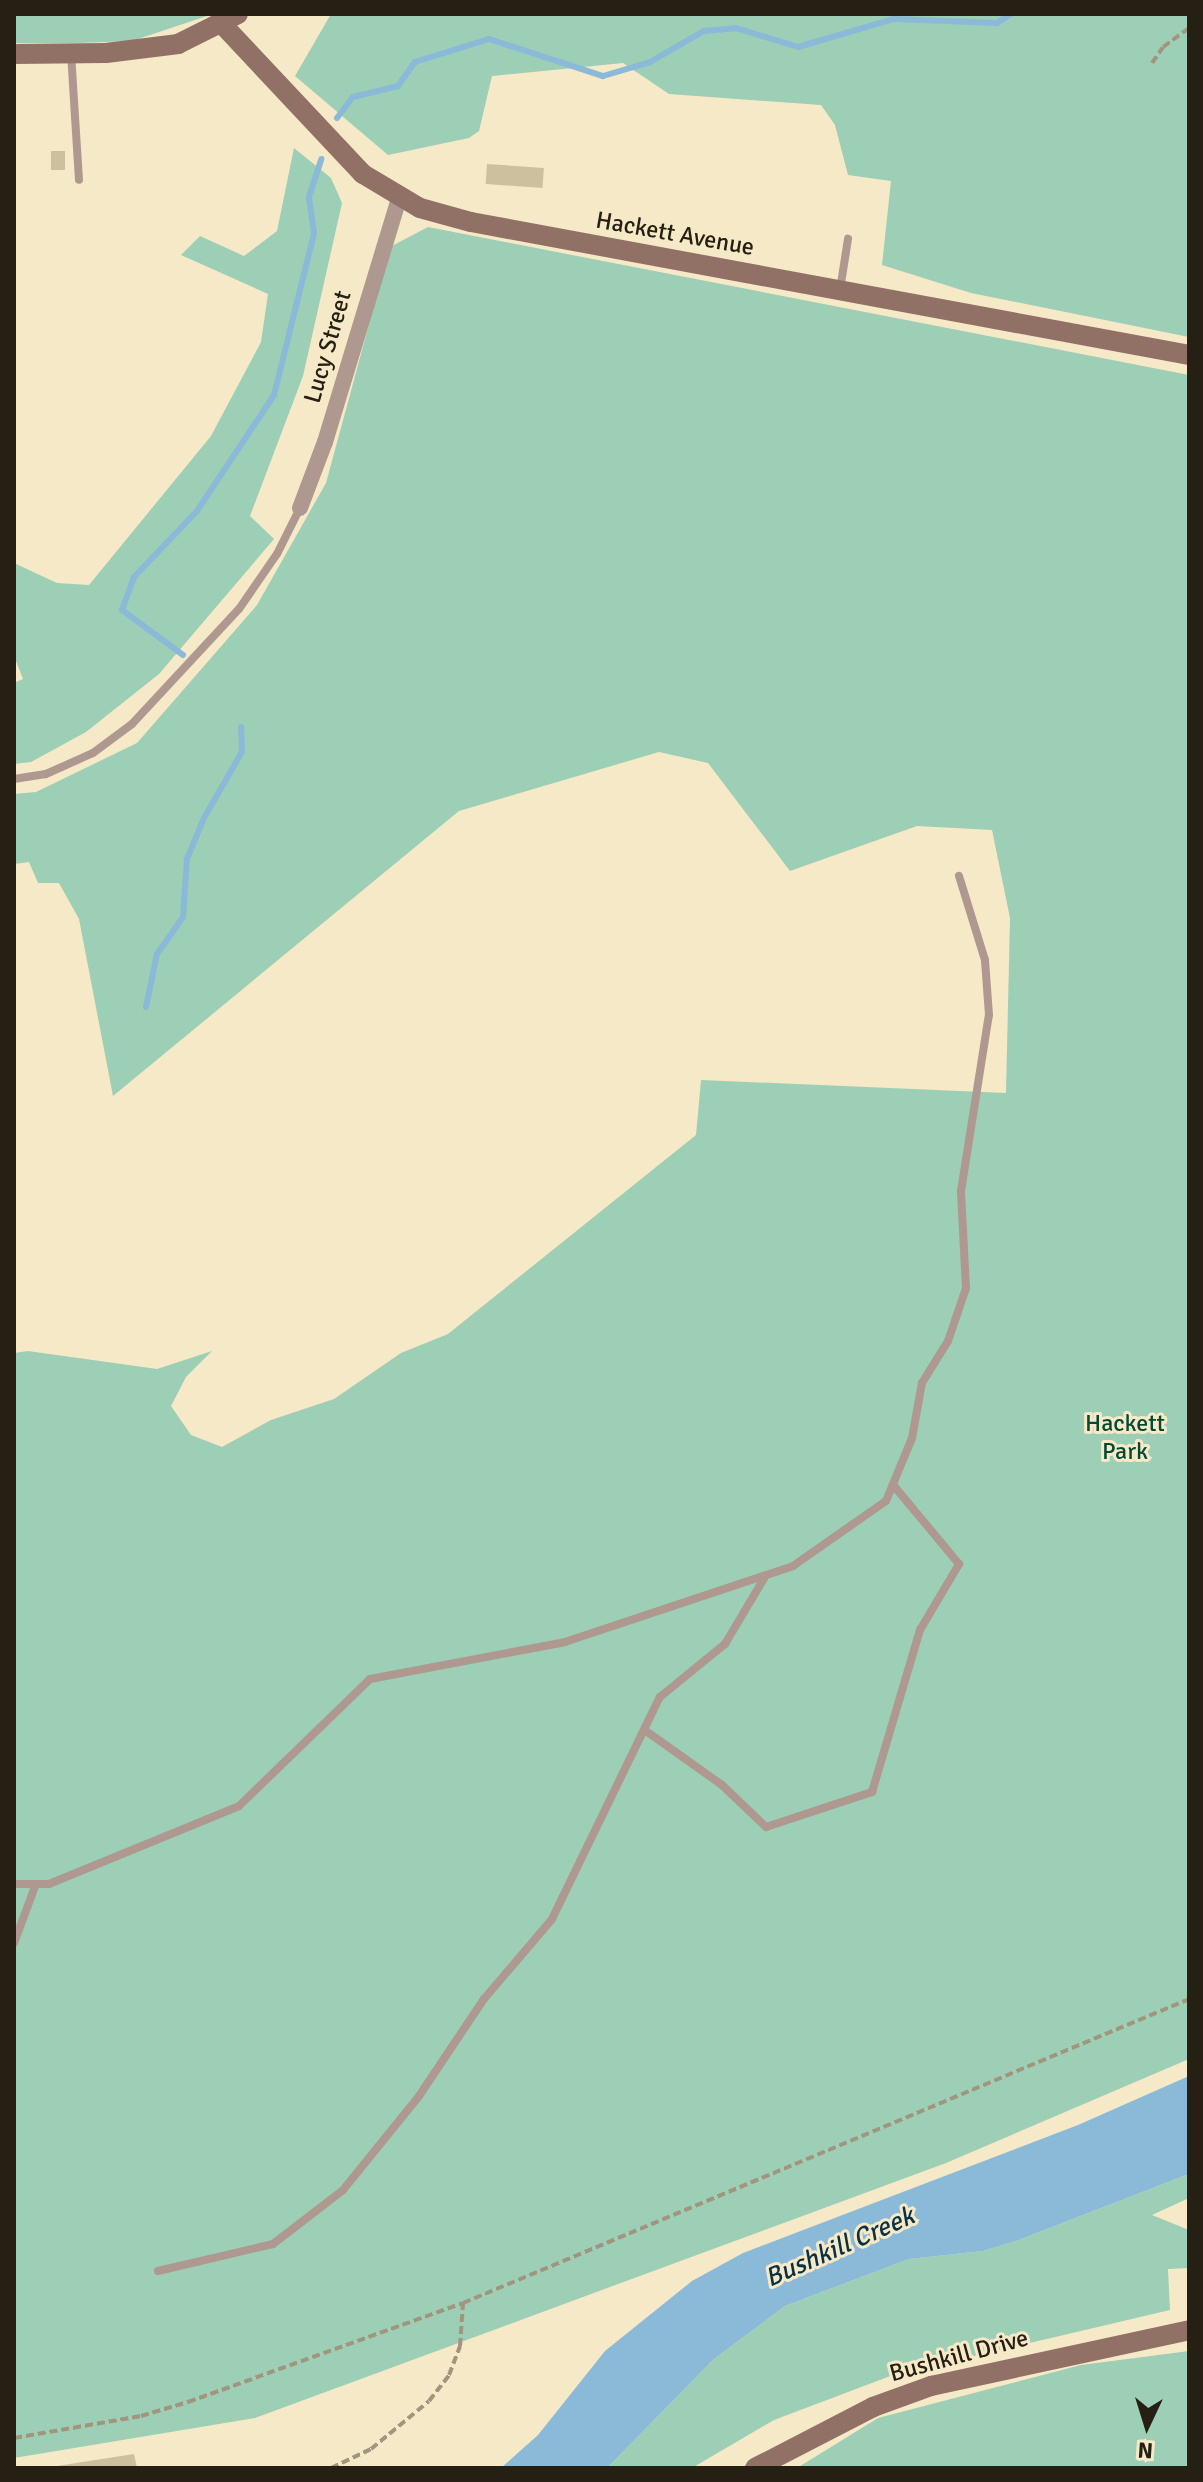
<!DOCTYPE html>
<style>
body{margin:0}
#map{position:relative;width:1203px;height:2482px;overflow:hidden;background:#f6e9c7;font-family:Signika,sans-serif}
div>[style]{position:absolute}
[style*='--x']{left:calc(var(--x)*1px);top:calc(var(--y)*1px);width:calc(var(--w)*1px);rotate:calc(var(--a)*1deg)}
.green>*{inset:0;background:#9dceb6}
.water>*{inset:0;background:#8bbad8}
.stream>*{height:6px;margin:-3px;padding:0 3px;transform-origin:3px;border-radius:3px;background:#8bbad8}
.building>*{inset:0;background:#cdc09f;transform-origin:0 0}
.path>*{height:4px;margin-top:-2px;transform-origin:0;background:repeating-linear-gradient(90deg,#a0967d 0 8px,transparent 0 12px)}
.lane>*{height:8px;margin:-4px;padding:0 4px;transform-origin:4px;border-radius:4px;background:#af9890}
.street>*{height:16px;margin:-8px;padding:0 8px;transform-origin:8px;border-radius:8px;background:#af9890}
.secondary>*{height:20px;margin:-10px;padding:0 10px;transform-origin:10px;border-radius:10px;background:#917166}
span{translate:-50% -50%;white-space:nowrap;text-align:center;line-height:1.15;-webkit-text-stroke:6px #f6e9c7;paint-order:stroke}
.street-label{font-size:24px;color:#252013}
.park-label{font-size:24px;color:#034a32}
.water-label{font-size:26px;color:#093146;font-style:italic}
.frame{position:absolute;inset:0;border:16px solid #252013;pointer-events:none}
.north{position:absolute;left:1107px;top:2386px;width:80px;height:80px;-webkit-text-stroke:6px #f6e9c7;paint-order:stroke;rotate:184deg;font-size:22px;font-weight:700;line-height:32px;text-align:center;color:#252013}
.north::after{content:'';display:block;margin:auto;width:28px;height:36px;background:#252013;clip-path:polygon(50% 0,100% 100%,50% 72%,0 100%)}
</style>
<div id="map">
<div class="green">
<i style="clip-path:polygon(14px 14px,213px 14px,132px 41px,78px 43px,14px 43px)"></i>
<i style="clip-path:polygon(331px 14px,1189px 14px,1189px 337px,971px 293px,882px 265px,891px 181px,848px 175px,835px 125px,821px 105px,669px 94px,623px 63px,492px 76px,479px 131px,469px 138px,388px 155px,295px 76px)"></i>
<i style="clip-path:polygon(294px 148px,331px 178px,342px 203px,303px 376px,250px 516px,274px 539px,159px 674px,86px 732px,31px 762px,14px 764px,14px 683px,23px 679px,14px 656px,14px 563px,57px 583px,89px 585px,211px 436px,261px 342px,268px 294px,181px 255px,200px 236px,244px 256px,277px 231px)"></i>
<i style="clip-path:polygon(428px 227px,1189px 375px,1189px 2059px,946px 2163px,255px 2418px,14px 2458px,14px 1353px,28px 1351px,157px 1369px,212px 1351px,186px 1377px,171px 1406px,191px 1435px,222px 1447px,271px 1420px,334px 1399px,401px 1353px,448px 1334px,696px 1135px,701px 1080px,1006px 1093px,1010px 918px,992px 830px,917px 826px,790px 871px,708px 763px,659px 752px,459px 811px,113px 1096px,79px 919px,59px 883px,38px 883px,29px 862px,14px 864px,14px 794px,36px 792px,137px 743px,257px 605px,326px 483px,390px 247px)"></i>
<i style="clip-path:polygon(1189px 2174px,1189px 2198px,1152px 2215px,1189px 2230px,1189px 2268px,1168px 2269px,1170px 2310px,893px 2375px,774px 2420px,692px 2468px,607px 2468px,714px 2359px,785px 2306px,909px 2259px,983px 2251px,1016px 2241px)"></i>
<i style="clip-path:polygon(1189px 2351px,1189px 2468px,797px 2468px,878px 2418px,1081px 2365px)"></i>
</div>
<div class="water">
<i style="clip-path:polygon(1189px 2076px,1189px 2174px,1016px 2241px,983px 2251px,909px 2259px,785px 2306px,714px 2359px,607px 2468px,501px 2468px,538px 2435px,605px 2351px,692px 2281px,743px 2253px,1078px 2125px)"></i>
</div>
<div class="stream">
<i style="--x:337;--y:118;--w:26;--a:-53"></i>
<i style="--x:353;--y:97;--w:46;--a:-13.7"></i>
<i style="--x:398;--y:86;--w:29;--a:-55"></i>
<i style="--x:415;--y:62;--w:77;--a:-17.3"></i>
<i style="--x:489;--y:39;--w:120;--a:18"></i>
<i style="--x:603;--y:76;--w:49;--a:-16.6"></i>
<i style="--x:650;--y:62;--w:62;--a:-29.9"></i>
<i style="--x:704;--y:31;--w:32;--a:-5"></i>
<i style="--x:736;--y:28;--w:65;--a:17"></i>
<i style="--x:798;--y:47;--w:100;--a:-16.3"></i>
<i style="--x:894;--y:19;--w:103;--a:2.2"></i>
<i style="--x:997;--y:23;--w:17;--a:-33"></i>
<i style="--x:183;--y:655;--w:76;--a:-143.6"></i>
<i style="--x:122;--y:610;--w:35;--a:-70"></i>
<i style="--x:134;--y:577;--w:91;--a:-46.3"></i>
<i style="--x:197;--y:511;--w:139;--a:-56.4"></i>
<i style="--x:274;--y:395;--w:167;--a:-76.1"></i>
<i style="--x:314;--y:233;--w:36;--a:-98"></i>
<i style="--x:309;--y:197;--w:40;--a:-72"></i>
<i style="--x:146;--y:1007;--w:54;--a:-78.3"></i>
<i style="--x:157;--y:954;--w:45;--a:-54.9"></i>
<i style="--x:183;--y:917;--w:58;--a:-86.1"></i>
<i style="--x:187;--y:859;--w:44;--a:-67.5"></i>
<i style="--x:204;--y:818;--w:76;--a:-60.1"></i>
<i style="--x:242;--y:752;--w:25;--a:-92"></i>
</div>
<div class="building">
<i style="left:51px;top:151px;width:14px;height:19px"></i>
<i style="left:487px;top:164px;width:57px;height:20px;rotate:4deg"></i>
<i style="clip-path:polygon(134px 2454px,137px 2468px,57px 2468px,57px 2466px)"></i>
</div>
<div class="path">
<i style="--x:1152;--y:63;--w:19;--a:-55"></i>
<i style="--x:1163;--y:47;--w:32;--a:-36"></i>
<i style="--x:14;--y:2438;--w:129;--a:-9.8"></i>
<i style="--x:141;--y:2416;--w:49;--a:-16.6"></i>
<i style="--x:188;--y:2402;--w:292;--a:-19.8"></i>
<i style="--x:463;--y:2303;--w:787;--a:-22.72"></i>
<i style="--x:331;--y:2468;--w:44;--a:-25.4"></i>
<i style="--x:371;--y:2449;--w:75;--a:-39.6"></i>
<i style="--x:429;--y:2401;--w:33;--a:-52"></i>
<i style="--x:449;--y:2375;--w:31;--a:-69"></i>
<i style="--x:460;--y:2346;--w:43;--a:-86"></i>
</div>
<div class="lane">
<i style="--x:71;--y:53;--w:127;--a:86.4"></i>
<i style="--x:840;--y:290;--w:52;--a:-81.1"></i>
<i style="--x:14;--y:779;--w:32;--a:-9"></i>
<i style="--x:46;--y:774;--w:51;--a:-24.1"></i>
<i style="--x:93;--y:753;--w:49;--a:-36.6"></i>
<i style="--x:132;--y:724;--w:157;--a:-47.1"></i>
<i style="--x:239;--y:609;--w:67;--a:-55.4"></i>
<i style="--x:277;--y:554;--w:51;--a:-63.4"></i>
<i style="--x:646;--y:1731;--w:93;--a:35.4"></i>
<i style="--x:722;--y:1785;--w:61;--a:43.7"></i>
<i style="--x:766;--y:1827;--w:112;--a:-18.3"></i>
<i style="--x:872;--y:1792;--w:169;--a:-73.5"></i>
<i style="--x:920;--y:1630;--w:77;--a:-59.4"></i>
<i style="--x:959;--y:1564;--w:102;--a:-129.8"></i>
<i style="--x:14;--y:1884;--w:35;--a:0"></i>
<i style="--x:49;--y:1884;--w:205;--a:-22.3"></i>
<i style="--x:239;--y:1806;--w:182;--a:-44.1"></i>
<i style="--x:370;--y:1679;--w:198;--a:-10.7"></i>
<i style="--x:565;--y:1642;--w:240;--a:-18.4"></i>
<i style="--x:793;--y:1566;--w:113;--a:-35"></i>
<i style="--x:886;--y:1501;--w:68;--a:-67.6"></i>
<i style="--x:912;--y:1438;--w:56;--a:-79.7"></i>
<i style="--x:922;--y:1383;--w:49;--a:-58.2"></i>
<i style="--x:948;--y:1341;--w:56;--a:-71.2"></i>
<i style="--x:966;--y:1288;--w:97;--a:-93"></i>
<i style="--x:961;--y:1191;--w:178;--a:-81"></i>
<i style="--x:989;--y:1015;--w:55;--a:-94.2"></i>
<i style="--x:985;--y:960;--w:88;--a:-107.2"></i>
<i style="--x:14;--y:1943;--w:63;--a:-69.6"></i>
<i style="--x:158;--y:2271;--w:118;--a:-13.2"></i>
<i style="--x:273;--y:2244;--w:88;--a:-37.6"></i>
<i style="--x:343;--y:2190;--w:121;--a:-51"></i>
<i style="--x:419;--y:2096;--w:117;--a:-56.2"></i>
<i style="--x:484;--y:1999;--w:105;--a:-49.6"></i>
<i style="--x:552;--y:1919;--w:247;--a:-64.1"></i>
<i style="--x:660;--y:1697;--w:84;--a:-39.2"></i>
<i style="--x:725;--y:1644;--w:80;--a:-59.3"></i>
</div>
<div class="street">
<i style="--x:300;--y:508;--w:71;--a:-69.3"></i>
<i style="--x:325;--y:442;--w:255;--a:-73.1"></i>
</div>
<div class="secondary">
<i style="--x:222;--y:24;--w:206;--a:46.8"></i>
<i style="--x:363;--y:174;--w:66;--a:30.8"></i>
<i style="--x:420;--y:208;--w:53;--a:15.4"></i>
<i style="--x:471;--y:222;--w:730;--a:10.49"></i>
<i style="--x:14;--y:54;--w:92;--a:-0.6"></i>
<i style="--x:106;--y:53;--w:73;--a:-7.1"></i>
<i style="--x:178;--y:44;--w:67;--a:-26.6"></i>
<i style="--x:755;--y:2468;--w:133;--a:-27.3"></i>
<i style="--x:873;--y:2407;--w:62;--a:-19.9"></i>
<i style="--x:931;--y:2386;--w:264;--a:-12.2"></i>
</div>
<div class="street-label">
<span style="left:675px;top:234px;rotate:10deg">Hackett Avenue</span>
<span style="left:328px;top:347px;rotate:-74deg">Lucy Street</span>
<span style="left:959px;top:2356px;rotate:-15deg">Bushkill Drive</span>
</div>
<div class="park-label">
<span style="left:1125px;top:1438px">Hackett<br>Park</span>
</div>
<div class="water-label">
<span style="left:840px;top:2248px;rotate:-24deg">Bushkill Creek</span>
</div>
<div class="frame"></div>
<div class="north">N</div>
</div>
